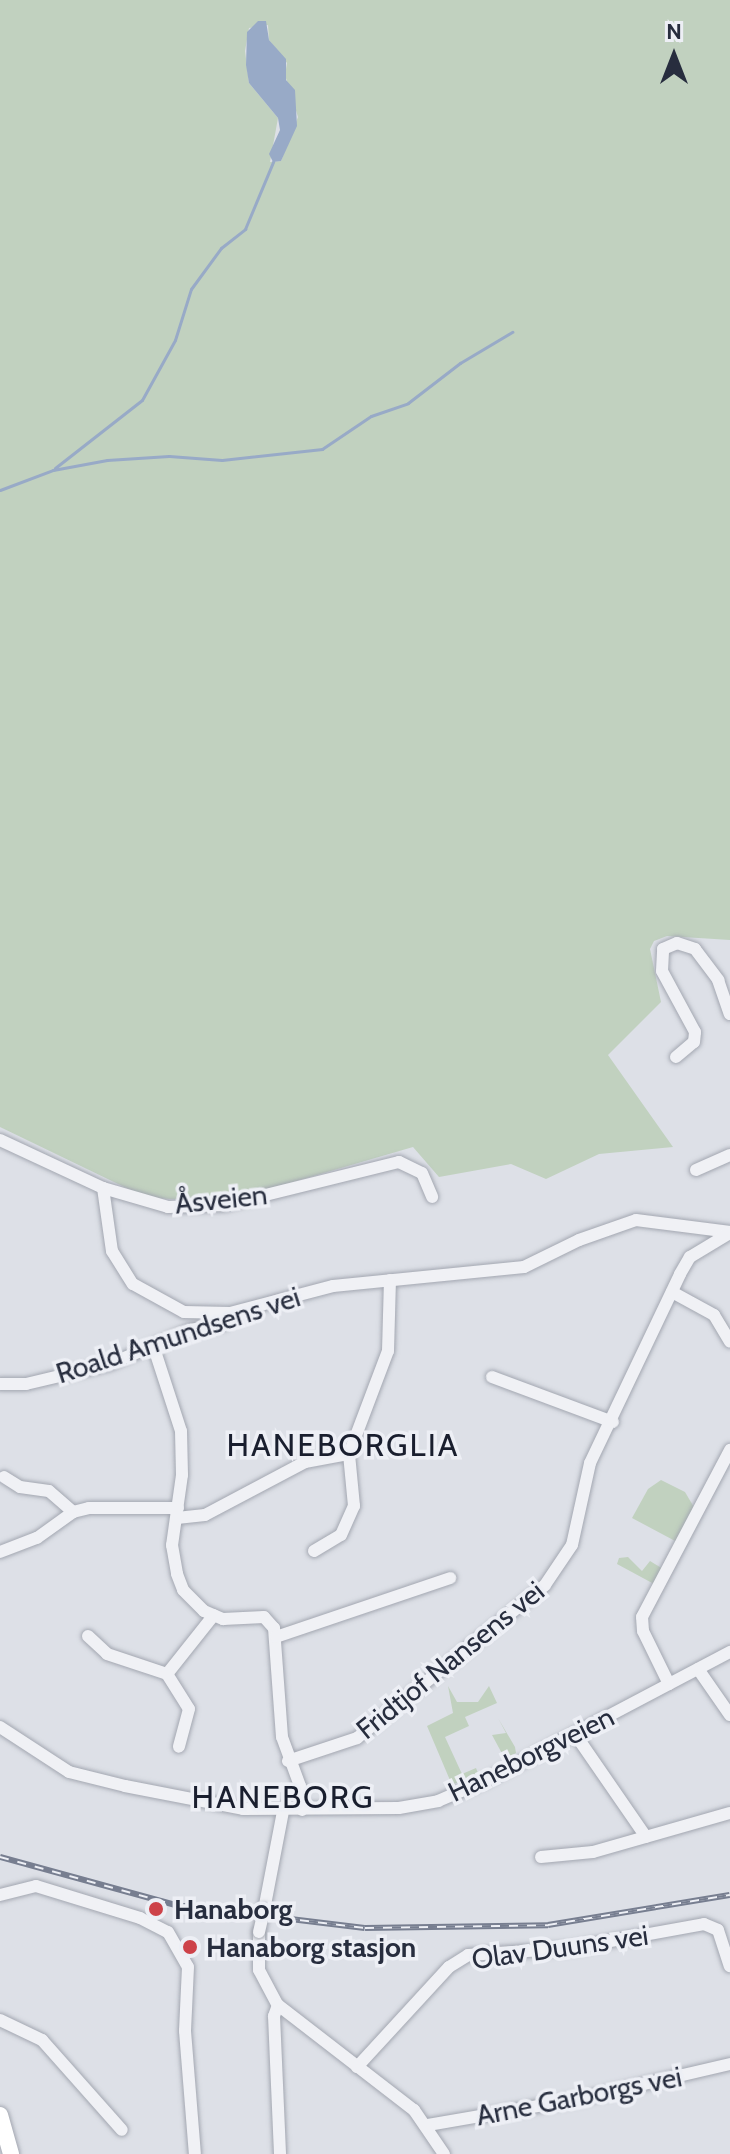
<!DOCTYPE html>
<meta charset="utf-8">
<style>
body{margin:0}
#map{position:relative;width:730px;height:2154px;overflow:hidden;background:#dde0e7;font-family:Cabin,sans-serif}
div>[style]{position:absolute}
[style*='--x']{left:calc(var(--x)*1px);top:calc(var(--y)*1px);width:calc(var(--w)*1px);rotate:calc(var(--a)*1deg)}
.green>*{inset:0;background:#c1d1bf}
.water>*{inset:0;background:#98aac7}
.stream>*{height:3px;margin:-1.5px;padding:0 1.5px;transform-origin:1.5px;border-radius:1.5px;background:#98aac7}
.roads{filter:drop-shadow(0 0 2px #a3a7b1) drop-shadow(0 0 2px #a3a7b1)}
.minor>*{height:12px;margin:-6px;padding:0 6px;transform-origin:6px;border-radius:6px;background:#f0f1f5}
.major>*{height:16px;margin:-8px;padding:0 8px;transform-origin:8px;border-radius:8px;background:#fff}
.rail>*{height:6px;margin-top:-3px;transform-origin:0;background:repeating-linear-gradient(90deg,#edeff5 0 9px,#777e90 0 18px);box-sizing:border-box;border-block:2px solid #777e90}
.bridges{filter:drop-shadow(0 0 2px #a3a7b1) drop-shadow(0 0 2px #a3a7b1)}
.minor-bridge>*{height:12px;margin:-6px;padding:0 6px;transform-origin:6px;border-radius:6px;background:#f0f1f5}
.dots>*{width:22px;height:22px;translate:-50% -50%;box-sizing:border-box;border:4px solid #edeff5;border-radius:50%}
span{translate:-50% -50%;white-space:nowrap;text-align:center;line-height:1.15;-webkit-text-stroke:7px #edeff5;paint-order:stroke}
.street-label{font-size:28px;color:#272d3e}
.poi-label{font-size:28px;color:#272d3e;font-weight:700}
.left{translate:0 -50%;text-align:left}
.quarter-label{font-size:32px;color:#191e2e;letter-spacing:2px}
.north{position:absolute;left:634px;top:16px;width:80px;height:80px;-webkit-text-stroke:6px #edeff5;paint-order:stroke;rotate:0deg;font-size:22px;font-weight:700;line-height:32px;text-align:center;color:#272d3e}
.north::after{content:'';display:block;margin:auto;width:28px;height:36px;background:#272d3e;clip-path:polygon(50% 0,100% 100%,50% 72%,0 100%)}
</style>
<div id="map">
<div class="green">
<i style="clip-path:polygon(evenodd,0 0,730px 0,730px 940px,667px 936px,654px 941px,650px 949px,661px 1002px,608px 1055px,673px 1147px,599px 1154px,546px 1179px,511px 1164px,439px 1177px,413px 1147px,276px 1187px,195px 1201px,145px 1197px,0 1127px,0 0,268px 25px,269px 40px,287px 63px,285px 75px,298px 117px,281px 161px,270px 162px,278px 118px,249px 83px,245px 51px,249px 28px,268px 25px)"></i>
<i style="clip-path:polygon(661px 1480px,685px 1492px,695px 1509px,677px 1542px,632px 1518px,648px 1489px)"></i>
<i style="clip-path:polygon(628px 1557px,642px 1571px,650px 1561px,663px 1569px,654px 1584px,617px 1564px,619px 1558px)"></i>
<i style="clip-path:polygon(448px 1686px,457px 1702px,478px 1702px,489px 1686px,497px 1703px,465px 1717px,469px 1726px,445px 1737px,462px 1774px,476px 1768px,478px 1773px,452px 1785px,427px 1726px,453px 1713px)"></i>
<i style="clip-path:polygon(498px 1718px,515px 1747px,516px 1753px,505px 1759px,492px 1735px,506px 1733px)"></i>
</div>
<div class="water">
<i style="clip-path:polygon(258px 21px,266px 21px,269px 40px,286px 59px,286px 80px,295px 90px,297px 126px,281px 161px,273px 162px,269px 154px,280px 130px,278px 118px,249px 83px,246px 65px,247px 32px)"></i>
</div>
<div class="stream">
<i style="--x:55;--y:468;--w:110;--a:-38"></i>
<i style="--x:142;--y:400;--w:68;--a:-61.2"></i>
<i style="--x:175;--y:340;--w:53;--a:-72.6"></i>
<i style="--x:191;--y:289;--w:51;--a:-53.8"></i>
<i style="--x:221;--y:248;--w:31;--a:-38"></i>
<i style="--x:245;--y:229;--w:73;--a:-67.3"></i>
<i style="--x:0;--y:490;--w:57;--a:-20.7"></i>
<i style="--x:53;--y:470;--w:55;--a:-10.5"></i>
<i style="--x:107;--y:460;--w:62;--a:-3.7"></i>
<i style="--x:169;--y:456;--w:53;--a:4.3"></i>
<i style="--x:222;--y:460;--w:101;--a:-6.3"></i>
<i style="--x:322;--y:449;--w:59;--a:-34"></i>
<i style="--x:371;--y:416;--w:39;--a:-19"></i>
<i style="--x:408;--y:403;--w:66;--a:-37.6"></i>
<i style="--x:460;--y:363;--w:61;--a:-30.8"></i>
</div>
<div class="roads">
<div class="minor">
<i style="--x:676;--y:1057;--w:23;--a:-40"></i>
<i style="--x:694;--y:1042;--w:10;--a:-84"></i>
<i style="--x:695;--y:1032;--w:69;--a:-118.4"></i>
<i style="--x:662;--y:971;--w:22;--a:-87"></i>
<i style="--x:663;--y:949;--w:15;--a:-23"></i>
<i style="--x:677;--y:943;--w:19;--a:18"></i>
<i style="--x:695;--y:949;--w:39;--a:53"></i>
<i style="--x:718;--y:980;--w:36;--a:71"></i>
<i style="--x:0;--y:1140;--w:114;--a:25"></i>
<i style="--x:103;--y:1188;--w:68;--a:16.3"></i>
<i style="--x:168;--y:1207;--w:57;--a:-2"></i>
<i style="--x:225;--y:1205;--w:179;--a:-13.9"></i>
<i style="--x:399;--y:1162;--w:25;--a:26"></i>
<i style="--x:422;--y:1173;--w:26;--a:67"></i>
<i style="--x:696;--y:1170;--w:37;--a:-24"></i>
<i style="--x:103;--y:1188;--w:64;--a:81.9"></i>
<i style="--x:112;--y:1251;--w:39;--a:58"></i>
<i style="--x:133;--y:1284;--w:58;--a:28.8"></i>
<i style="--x:184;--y:1312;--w:46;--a:1.2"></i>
<i style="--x:672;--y:1292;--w:48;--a:28.7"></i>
<i style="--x:714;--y:1315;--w:31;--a:59"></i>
<i style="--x:154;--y:1348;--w:87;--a:72"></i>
<i style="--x:181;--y:1431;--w:44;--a:88.7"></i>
<i style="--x:182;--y:1475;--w:71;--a:98.1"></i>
<i style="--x:172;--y:1545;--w:29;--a:80"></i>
<i style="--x:177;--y:1574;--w:17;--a:69"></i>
<i style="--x:183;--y:1590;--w:30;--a:45"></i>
<i style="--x:204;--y:1611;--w:21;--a:23"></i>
<i style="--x:223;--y:1619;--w:41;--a:-2.8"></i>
<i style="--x:264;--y:1617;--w:15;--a:48"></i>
<i style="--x:274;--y:1628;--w:109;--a:85.8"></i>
<i style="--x:282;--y:1737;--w:52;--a:69.8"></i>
<i style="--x:300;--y:1786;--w:24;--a:85"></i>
<i style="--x:492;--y:1377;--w:129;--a:20.4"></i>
<i style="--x:0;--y:1384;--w:26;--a:0"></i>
<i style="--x:26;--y:1384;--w:86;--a:-13.4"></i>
<i style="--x:110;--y:1364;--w:87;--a:-23"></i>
<i style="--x:190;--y:1330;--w:34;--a:-10"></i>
<i style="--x:223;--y:1324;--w:13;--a:-58"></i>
<i style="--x:230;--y:1313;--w:106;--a:-14.7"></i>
<i style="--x:333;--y:1286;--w:192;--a:-5.7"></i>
<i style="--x:524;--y:1267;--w:61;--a:-26.1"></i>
<i style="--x:579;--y:1240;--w:60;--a:-19.3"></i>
<i style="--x:636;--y:1220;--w:95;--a:7.3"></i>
<i style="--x:4;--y:1477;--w:19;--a:32"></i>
<i style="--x:20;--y:1487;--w:29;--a:8"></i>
<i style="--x:49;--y:1491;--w:32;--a:41"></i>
<i style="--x:177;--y:1518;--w:28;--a:-6"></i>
<i style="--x:205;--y:1515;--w:113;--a:-27.9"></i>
<i style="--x:305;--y:1462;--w:45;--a:-10.3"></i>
<i style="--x:349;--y:1454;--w:110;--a:-69.3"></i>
<i style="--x:388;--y:1351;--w:71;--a:-88.4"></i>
<i style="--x:314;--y:1551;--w:31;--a:-31"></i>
<i style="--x:341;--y:1535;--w:32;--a:-66"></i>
<i style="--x:354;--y:1506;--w:52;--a:-95.5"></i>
<i style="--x:0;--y:1552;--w:40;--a:-21"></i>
<i style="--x:37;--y:1538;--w:44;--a:-35.8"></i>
<i style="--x:73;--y:1512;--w:16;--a:-14"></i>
<i style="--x:89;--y:1508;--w:89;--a:0"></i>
<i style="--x:88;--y:1636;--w:26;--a:43"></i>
<i style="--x:107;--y:1654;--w:63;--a:18.4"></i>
<i style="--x:167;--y:1674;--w:75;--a:-51.5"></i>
<i style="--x:276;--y:1637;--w:184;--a:-18.7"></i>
<i style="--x:698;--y:1669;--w:56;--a:55.2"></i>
<i style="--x:167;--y:1674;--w:41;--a:57.8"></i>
<i style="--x:189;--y:1709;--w:39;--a:105"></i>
<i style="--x:669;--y:1684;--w:59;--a:-116.1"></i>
<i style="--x:643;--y:1631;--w:14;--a:-94"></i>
<i style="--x:642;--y:1617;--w:189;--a:-62.2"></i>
<i style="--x:0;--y:1727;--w:82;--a:33.1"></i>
<i style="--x:69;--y:1772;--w:58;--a:14"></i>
<i style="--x:125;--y:1786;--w:120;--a:11"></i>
<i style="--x:243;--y:1809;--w:156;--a:-0.4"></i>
<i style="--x:399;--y:1808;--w:40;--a:-10"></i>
<i style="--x:438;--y:1801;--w:53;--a:-23.2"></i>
<i style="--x:487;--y:1780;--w:275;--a:-27.8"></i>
<i style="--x:575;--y:1734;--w:125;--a:55.4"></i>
<i style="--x:288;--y:1761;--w:73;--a:-18.4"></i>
<i style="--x:357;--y:1738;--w:242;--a:-39.1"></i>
<i style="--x:545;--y:1585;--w:48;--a:-56"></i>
<i style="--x:572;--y:1545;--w:84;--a:-77.6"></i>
<i style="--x:590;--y:1463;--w:209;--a:-64.5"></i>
<i style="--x:680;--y:1274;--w:20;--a:-60"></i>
<i style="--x:690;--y:1257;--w:47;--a:-31"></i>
<i style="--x:541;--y:1857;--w:52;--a:-5.5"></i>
<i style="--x:593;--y:1852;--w:142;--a:-15.9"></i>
<i style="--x:0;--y:1895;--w:37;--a:-14"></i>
<i style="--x:36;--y:1886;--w:109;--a:17.1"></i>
<i style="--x:140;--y:1918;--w:31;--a:27"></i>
<i style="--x:168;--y:1932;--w:40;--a:60.3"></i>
<i style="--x:188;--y:1967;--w:64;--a:92.7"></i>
<i style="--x:185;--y:2031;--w:123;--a:85.4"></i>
<i style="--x:264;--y:1910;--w:101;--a:-79.1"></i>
<i style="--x:259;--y:1932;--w:38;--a:90"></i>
<i style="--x:259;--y:1970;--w:40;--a:62"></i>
<i style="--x:278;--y:2005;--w:172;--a:37.7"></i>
<i style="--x:414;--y:2110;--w:53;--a:55.7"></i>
<i style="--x:278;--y:2005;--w:12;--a:110"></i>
<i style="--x:274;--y:2016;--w:138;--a:87.5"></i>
<i style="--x:0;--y:2020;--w:47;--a:25.5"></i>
<i style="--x:42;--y:2040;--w:120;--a:48.4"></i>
<i style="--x:357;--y:2067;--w:136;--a:-47.4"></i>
<i style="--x:449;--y:1967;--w:22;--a:-32"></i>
<i style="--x:468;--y:1955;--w:104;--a:-3.9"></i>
<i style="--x:572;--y:1948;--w:134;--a:-10.3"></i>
<i style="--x:704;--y:1924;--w:15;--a:23"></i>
<i style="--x:718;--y:1930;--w:38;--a:72"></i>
<i style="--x:428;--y:2125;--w:158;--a:-9.8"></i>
<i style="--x:584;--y:2098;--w:150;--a:-13.1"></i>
</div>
<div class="major">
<i style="--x:0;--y:2115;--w:41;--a:74.2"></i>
</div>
</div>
<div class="rail">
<i style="--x:0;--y:1857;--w:181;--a:15.3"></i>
<i style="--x:175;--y:1905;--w:191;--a:6.9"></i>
<i style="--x:365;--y:1928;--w:183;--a:-0.9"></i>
<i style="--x:548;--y:1925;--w:184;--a:-9.4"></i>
</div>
<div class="bridges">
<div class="minor-bridge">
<i style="--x:259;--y:1932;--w:23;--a:-77"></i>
</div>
</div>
<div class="dots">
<i style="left:156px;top:1909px;background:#cd4249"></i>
<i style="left:190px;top:1947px;background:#cd4249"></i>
</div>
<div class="street-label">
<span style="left:221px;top:1199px;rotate:-6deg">Åsveien</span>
<span style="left:178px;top:1335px;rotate:-18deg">Roald Amundsens vei</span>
<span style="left:450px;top:1660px;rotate:-39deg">Fridtjof Nansens vei</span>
<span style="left:531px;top:1754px;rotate:-26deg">Haneborgveien</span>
<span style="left:560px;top:1947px;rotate:-8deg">Olav Duuns vei</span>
<span style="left:579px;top:2096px;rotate:-11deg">Arne Garborgs vei</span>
</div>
<div class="poi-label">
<span class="left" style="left:174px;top:1909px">Hanaborg</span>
<span class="left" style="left:206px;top:1947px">Hanaborg stasjon</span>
</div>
<div class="quarter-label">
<span style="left:343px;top:1445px">HANEBORGLIA</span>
<span style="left:283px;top:1797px">HANEBORG</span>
</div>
<div class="north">N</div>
</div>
